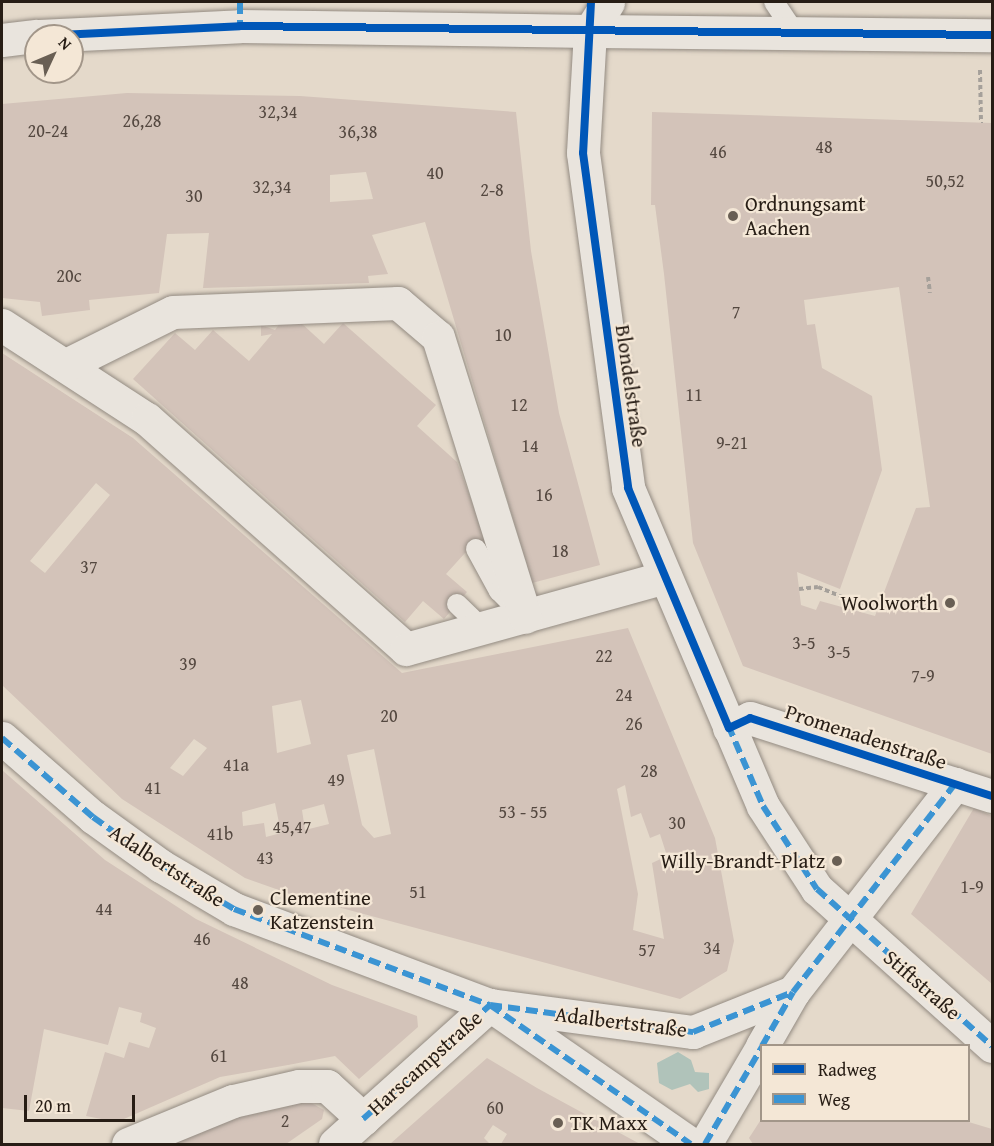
<!DOCTYPE html>
<meta charset="utf-8">
<style>
body{margin:0}
#map{position:relative;width:994px;height:1146px;overflow:hidden;background:#e4d9ca;font-family:"Gentium Book Plus",serif}
div>[style]{position:absolute}
[style*='--x']{left:calc(var(--x)*1px);top:calc(var(--y)*1px);width:calc(var(--w)*1px);rotate:calc(var(--a)*1deg)}
.water>*{inset:0;background:#b0c3ba}
.building>*{inset:0;background:#d3c3b9}
.path>*{height:4px;margin-top:-2px;transform-origin:0;background:repeating-linear-gradient(90deg,#a5a09a 0 4.5px,transparent 0 7.5px)}
.roads{filter:drop-shadow(0 0 2px #938b82) drop-shadow(0 0 2px #938b82)}
.lane>*{height:20px;margin:-10px;padding:0 10px;transform-origin:10px;border-radius:10px;background:#e9e4dd}
.street>*{height:33px;margin:-16.5px;padding:0 16.5px;transform-origin:16.5px;border-radius:16.5px;background:#e9e4dd}
.secondary>*{height:33px;margin:-16.5px;padding:0 16.5px;transform-origin:16.5px;border-radius:16.5px;background:#e9e4dd}
.quiet>*{height:6px;margin-top:-3px;transform-origin:0;background:repeating-linear-gradient(90deg,#3b94d3 0 12px,transparent 0 18px)}
.cycleway>*{height:8px;margin:-4px;padding:0 4px;transform-origin:4px;border-radius:4px;background:#0057b8}
.dots>*{width:16px;height:16px;translate:-50% -50%;box-sizing:border-box;border:3px solid #f4e7d6;border-radius:50%}
span{translate:-50% -50%;white-space:nowrap;text-align:center;line-height:1.15;-webkit-text-stroke:4.5px #f4e7d6;paint-order:stroke}
.number-label{font-size:18px;color:#544840}
.number-label span{-webkit-text-stroke-width:0}
.poi-label{font-size:21px;color:#271d15}
.left{translate:0 -50%;text-align:left}
.right{translate:-100% -50%;text-align:right}
.street-label{font-size:21px;color:#271d15}
.frame{position:absolute;inset:0;border:3px solid #271d15;pointer-events:none}
.legend{position:absolute;left:760px;top:1044px;width:210px;height:78px;box-sizing:border-box;background:#f4e7d6;border:2px solid #a29689;margin:0;padding:8px 10px;list-style:none;font-size:18px;color:#271d15}
.legend li{display:flex;align-items:center;gap:12px;height:30px}
.legend b{width:30px;border:2px solid #a29689}
.north{position:absolute;left:24px;top:24px;width:60px;height:60px;box-sizing:border-box;background:#f4e7d6;border:2px solid #a29689;border-radius:50%;rotate:46deg;font-size:16px;font-weight:700;line-height:24px;text-align:center;color:#271d15}
.north::after{content:'';display:block;margin:auto;width:21px;height:27px;background:#695f54;clip-path:polygon(50% 0,100% 100%,50% 72%,0 100%)}
.scale{position:absolute;left:24px;top:1095px;width:111px;height:27px;box-sizing:border-box;border:3px solid #271d15;border-top:0;padding-left:8px;font-size:18px;line-height:21px;white-space:nowrap;color:#271d15;-webkit-text-stroke:4px #f4e7d6;paint-order:stroke}
</style>
<div id="map">
<div class="water">
<i style="clip-path:polygon(678px 1052px,691px 1060px,695px 1072px,709px 1073px,709px 1089px,698px 1092px,690px 1084px,672px 1090px,659px 1083px,657px 1063px)"></i>
</div>
<div class="building">
<i style="clip-path:polygon(evenodd,127px 93px,300px 96px,516px 112px,531px 251px,559px 413px,600px 565px,532px 583px,425px 222px,372px 235px,388px 274px,368px 276px,369px 283px,203px 288px,209px 233px,167px 234px,159px 293px,89px 300px,90px 310px,42px 316px,40px 302px,2px 298px,2px 104px,127px 93px,366px 172px,373px 199px,330px 202px,330px 175px,366px 172px)"></i>
<i style="clip-path:polygon(evenodd,652px 112px,992px 123px,992px 754px,743px 666px,693px 543px,664px 274px,655px 205px,651px 205px,652px 112px,899px 287px,930px 507px,916px 508px,875px 616px,820px 601px,816px 610px,801px 605px,797px 572px,840px 589px,882px 470px,872px 396px,822px 368px,815px 324px,807px 325px,804px 300px,899px 287px)"></i>
<i style="clip-path:polygon(300px 322px,324px 344px,343px 323px,436px 405px,417px 426px,457px 462px,488px 545px,465px 553px,446px 574px,467px 592px,444px 619px,423px 601px,405px 622px,133px 379px,175px 333px,195px 350px,213px 330px,249px 361px,272px 334px,261px 336px,261px 325px,275px 330px,280px 323px)"></i>
<i style="clip-path:polygon(evenodd,2px 353px,133px 438px,402px 673px,628px 628px,715px 838px,734px 941px,727px 971px,680px 999px,293px 895px,245px 878px,122px 799px,2px 685px,2px 353px,96px 483px,110px 495px,45px 573px,30px 561px,96px 483px,2px 353px,301px 700px,311px 744px,277px 753px,272px 706px,301px 700px,2px 353px,194px 739px,207px 748px,183px 776px,170px 768px,194px 739px,2px 353px,374px 749px,391px 834px,374px 838px,362px 825px,347px 755px,374px 749px,2px 353px,625px 785px,631px 817px,641px 813px,650px 838px,660px 834px,667px 856px,652px 863px,664px 939px,633px 930px,638px 894px,617px 789px,625px 785px,2px 353px,275px 803px,281px 833px,266px 837px,264px 823px,243px 826px,242px 812px,275px 803px,2px 353px,324px 804px,329px 824px,305px 830px,302px 810px,324px 804px)"></i>
<i style="clip-path:polygon(2px 770px,105px 860px,196px 919px,332px 985px,417px 1016px,418px 1027px,359px 1079px,335px 1056px,288px 1065px,220px 1077px,117px 1122px,86px 1116px,105px 1052px,124px 1058px,129px 1042px,149px 1048px,156px 1028px,140px 1022px,142px 1013px,119px 1007px,108px 1045px,44px 1029px,29px 1111px,2px 1108px)"></i>
<i style="clip-path:polygon(974px 808px,992px 816px,992px 984px,911px 914px)"></i>
<i style="clip-path:polygon(487px 1058px,537px 1088px,640px 1144px,501px 1144px,507px 1134px,493px 1125px,484px 1138px,490px 1144px,390px 1144px)"></i>
<i style="clip-path:polygon(304px 1099px,324px 1110px,322px 1119px,286px 1144px,163px 1144px,228px 1114px)"></i>
<i style="clip-path:polygon(762px 1118px,962px 1120px,992px 1129px,992px 1144px,753px 1144px,749px 1138px)"></i>
</div>
<div class="path">
<i style="--x:980;--y:70;--w:53;--a:88.9"></i>
<i style="--x:928;--y:277;--w:16;--a:83"></i>
<i style="--x:799;--y:589;--w:19;--a:-6"></i>
<i style="--x:818;--y:587;--w:48;--a:22.2"></i>
</div>
<div class="roads">
<div class="lane">
<i style="--x:774;--y:2;--w:34;--a:56"></i>
<i style="--x:476;--y:549;--w:48;--a:61.3"></i>
<i style="--x:499;--y:591;--w:28;--a:45"></i>
<i style="--x:457;--y:604;--w:36;--a:44"></i>
</div>
<div class="street">
<i style="--x:39;--y:36;--w:201;--a:-2.8"></i>
<i style="--x:240;--y:26;--w:350;--a:0.8"></i>
<i style="--x:590;--y:31;--w:122;--a:93.3"></i>
<i style="--x:583;--y:153;--w:338;--a:82.3"></i>
<i style="--x:628;--y:488;--w:345;--a:67"></i>
<i style="--x:763;--y:806;--w:99;--a:57"></i>
<i style="--x:817;--y:889;--w:235;--a:41.9"></i>
<i style="--x:2;--y:40;--w:34;--a:-7"></i>
<i style="--x:2;--y:325;--w:173;--a:33"></i>
<i style="--x:147;--y:419;--w:346;--a:41.6"></i>
<i style="--x:406;--y:649;--w:269;--a:-15.5"></i>
<i style="--x:66;--y:365;--w:119;--a:-26.4"></i>
<i style="--x:173;--y:312;--w:225;--a:-2.3"></i>
<i style="--x:398;--y:303;--w:52;--a:40.4"></i>
<i style="--x:438;--y:337;--w:293;--a:72.7"></i>
<i style="--x:729;--y:728;--w:23;--a:-25"></i>
<i style="--x:750;--y:718;--w:254;--a:17.9"></i>
<i style="--x:2;--y:738;--w:121;--a:41"></i>
<i style="--x:93;--y:817;--w:84;--a:35.8"></i>
<i style="--x:161;--y:866;--w:85;--a:30.5"></i>
<i style="--x:234;--y:909;--w:273;--a:20.6"></i>
<i style="--x:490;--y:1005;--w:244;--a:34.7"></i>
<i style="--x:762;--y:1046;--w:62;--a:-60.1"></i>
<i style="--x:793;--y:992;--w:264;--a:-52.1"></i>
<i style="--x:128;--y:1144;--w:113;--a:-22.3"></i>
<i style="--x:233;--y:1101;--w:68;--a:-12.8"></i>
<i style="--x:299;--y:1086;--w:28;--a:0"></i>
<i style="--x:327;--y:1086;--w:49;--a:42.5"></i>
<i style="--x:335;--y:1144;--w:208;--a:-41.9"></i>
<i style="--x:490;--y:1005;--w:205;--a:7.6"></i>
<i style="--x:693;--y:1032;--w:108;--a:-21.8"></i>
<i style="--x:705;--y:1144;--w:113;--a:-59.6"></i>
</div>
<div class="secondary">
<i style="--x:590;--y:31;--w:402;--a:0.6"></i>
<i style="--x:590;--y:31;--w:34;--a:-58"></i>
</div>
</div>
<div class="quiet">
<i style="--x:240;--y:2;--w:24;--a:90"></i>
<i style="--x:728;--y:725;--w:88;--a:66.6"></i>
<i style="--x:763;--y:806;--w:99;--a:57"></i>
<i style="--x:817;--y:889;--w:235;--a:41.9"></i>
<i style="--x:2;--y:738;--w:121;--a:41"></i>
<i style="--x:93;--y:817;--w:84;--a:35.8"></i>
<i style="--x:161;--y:866;--w:85;--a:30.5"></i>
<i style="--x:234;--y:909;--w:273;--a:20.6"></i>
<i style="--x:490;--y:1005;--w:244;--a:34.7"></i>
<i style="--x:762;--y:1046;--w:62;--a:-60.1"></i>
<i style="--x:793;--y:992;--w:264;--a:-52.1"></i>
<i style="--x:363;--y:1119;--w:171;--a:-41.9"></i>
<i style="--x:490;--y:1005;--w:205;--a:7.6"></i>
<i style="--x:693;--y:1032;--w:108;--a:-21.8"></i>
<i style="--x:705;--y:1144;--w:113;--a:-59.6"></i>
</div>
<div class="cycleway">
<i style="--x:591;--y:2;--w:151;--a:93"></i>
<i style="--x:583;--y:153;--w:338;--a:82.3"></i>
<i style="--x:628;--y:488;--w:260;--a:67.2"></i>
<i style="--x:729;--y:728;--w:23;--a:-25"></i>
<i style="--x:750;--y:718;--w:254;--a:17.9"></i>
<i style="--x:39;--y:36;--w:201;--a:-2.8"></i>
<i style="--x:240;--y:26;--w:752;--a:0.69"></i>
</div>
<div class="dots">
<i style="left:733px;top:216px;background:#695f54"></i>
<i style="left:950px;top:603px;background:#695f54"></i>
<i style="left:837px;top:861px;background:#695f54"></i>
<i style="left:258px;top:910px;background:#695f54"></i>
<i style="left:558px;top:1123px;background:#695f54"></i>
</div>
<div class="number-label">
<span style="left:278px;top:112px">32,34</span>
<span style="left:142px;top:121px">26,28</span>
<span style="left:48px;top:131px">20-24</span>
<span style="left:358px;top:132px">36,38</span>
<span style="left:824px;top:147px">48</span>
<span style="left:718px;top:152px">46</span>
<span style="left:435px;top:173px">40</span>
<span style="left:945px;top:181px">50,52</span>
<span style="left:272px;top:187px">32,34</span>
<span style="left:492px;top:190px">2-8</span>
<span style="left:194px;top:196px">30</span>
<span style="left:69px;top:276px">20c</span>
<span style="left:736px;top:312px">7</span>
<span style="left:503px;top:335px">10</span>
<span style="left:694px;top:395px">11</span>
<span style="left:519px;top:405px">12</span>
<span style="left:732px;top:443px">9-21</span>
<span style="left:530px;top:446px">14</span>
<span style="left:544px;top:495px">16</span>
<span style="left:560px;top:551px">18</span>
<span style="left:89px;top:567px">37</span>
<span style="left:804px;top:643px">3-5</span>
<span style="left:839px;top:652px">3-5</span>
<span style="left:604px;top:656px">22</span>
<span style="left:188px;top:664px">39</span>
<span style="left:923px;top:676px">7-9</span>
<span style="left:624px;top:695px">24</span>
<span style="left:389px;top:716px">20</span>
<span style="left:634px;top:724px">26</span>
<span style="left:236px;top:765px">41a</span>
<span style="left:649px;top:771px">28</span>
<span style="left:336px;top:780px">49</span>
<span style="left:153px;top:788px">41</span>
<span style="left:523px;top:812px">53 - 55</span>
<span style="left:677px;top:823px">30</span>
<span style="left:292px;top:827px">45,47</span>
<span style="left:220px;top:834px">41b</span>
<span style="left:265px;top:858px">43</span>
<span style="left:972px;top:887px">1-9</span>
<span style="left:418px;top:892px">51</span>
<span style="left:104px;top:909px">44</span>
<span style="left:202px;top:939px">46</span>
<span style="left:712px;top:948px">34</span>
<span style="left:647px;top:950px">57</span>
<span style="left:240px;top:983px">48</span>
<span style="left:219px;top:1056px">61</span>
<span style="left:495px;top:1108px">60</span>
<span style="left:285px;top:1121px">2</span>
</div>
<div class="poi-label">
<span class="left" style="left:745px;top:216px">Ordnungsamt<br>Aachen</span>
<span class="right" style="left:938px;top:603px">Woolworth</span>
<span class="right" style="left:825px;top:861px">Willy-Brandt-Platz</span>
<span class="left" style="left:270px;top:910px">Clementine<br>Katzenstein</span>
<span class="left" style="left:570px;top:1123px">TK Maxx</span>
</div>
<div class="street-label">
<span style="left:631px;top:386px;rotate:82deg">Blondelstraße</span>
<span style="left:866px;top:737px;rotate:18deg">Promenadenstraße</span>
<span style="left:167px;top:866px;rotate:33deg">Adalbertstraße</span>
<span style="left:922px;top:985px;rotate:41deg">Stiftstraße</span>
<span style="left:621px;top:1022px;rotate:7deg">Adalbertstraße</span>
<span style="left:425px;top:1063px;rotate:-42deg">Harscampstraße</span>
</div>
<div class="frame"></div>
<ul class="legend">
<li><b style="height:8px;background:#0057b8"></b>Radweg</li>
<li><b style="height:8px;background:#3b94d3"></b>Weg</li>
</ul>
<div class="north">N</div>
<div class="scale">20 m</div>
</div>
